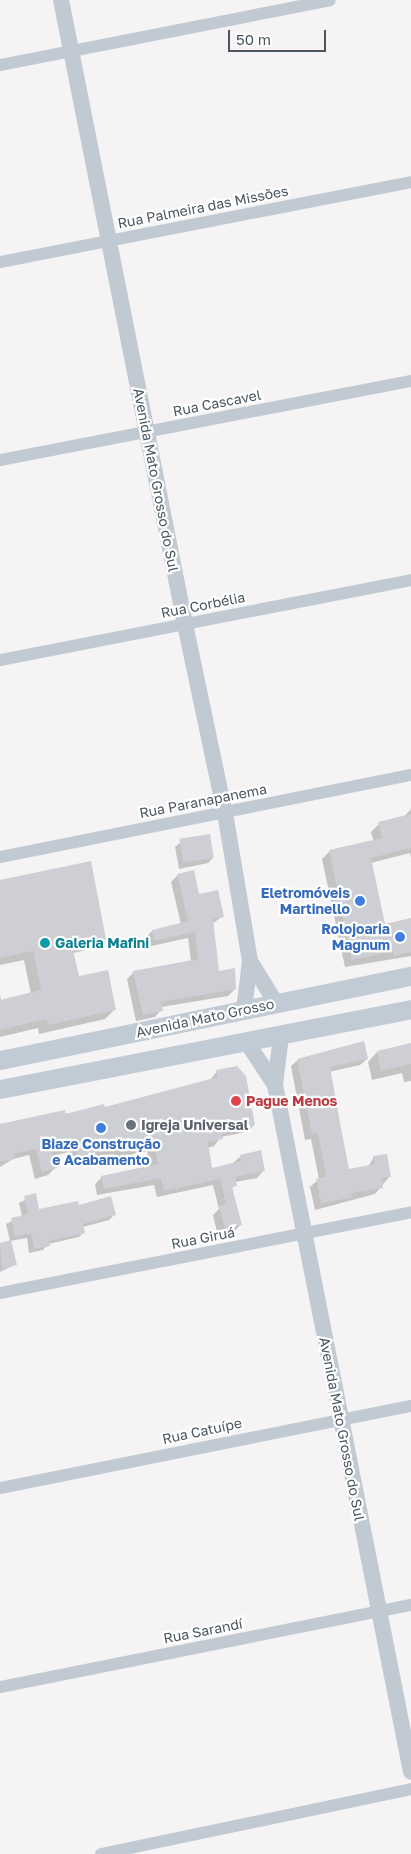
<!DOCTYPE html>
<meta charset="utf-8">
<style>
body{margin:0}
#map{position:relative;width:411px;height:1854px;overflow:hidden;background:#f5f3f3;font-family:"Golos Text",sans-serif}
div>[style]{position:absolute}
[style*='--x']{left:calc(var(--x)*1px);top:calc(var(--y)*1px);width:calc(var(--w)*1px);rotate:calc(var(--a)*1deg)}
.shadow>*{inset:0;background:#0003}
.building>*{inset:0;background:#cdcfd5;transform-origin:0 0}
.minor>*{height:12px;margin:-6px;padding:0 6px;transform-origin:6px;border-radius:6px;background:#c1cad2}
.tertiary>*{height:16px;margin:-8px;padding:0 8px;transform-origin:8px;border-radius:8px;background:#c1cad2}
.secondary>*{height:19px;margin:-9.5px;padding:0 9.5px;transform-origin:9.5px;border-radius:9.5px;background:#c1cbd6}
.dots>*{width:14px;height:14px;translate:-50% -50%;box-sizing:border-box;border:2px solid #fff;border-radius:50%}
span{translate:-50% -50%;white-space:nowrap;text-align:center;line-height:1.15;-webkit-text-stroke:4.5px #fff;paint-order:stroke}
.street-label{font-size:14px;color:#4a5661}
.shop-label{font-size:14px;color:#366cbe;font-weight:700}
.right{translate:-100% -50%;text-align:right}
.culture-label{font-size:14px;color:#0d838f;font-weight:700}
.left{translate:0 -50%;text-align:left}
.health-label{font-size:14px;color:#be3a42;font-weight:700}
.worship-label{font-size:14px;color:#5b616d;font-weight:700}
.scale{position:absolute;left:228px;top:30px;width:98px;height:22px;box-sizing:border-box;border:2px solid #4a5661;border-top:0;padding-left:6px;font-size:15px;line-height:18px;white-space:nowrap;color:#4a5661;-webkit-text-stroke:4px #fff;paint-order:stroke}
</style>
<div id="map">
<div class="shadow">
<i style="clip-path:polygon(411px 809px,411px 858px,410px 853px,371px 863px,384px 925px,411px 919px,411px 956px,345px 967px,322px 859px,330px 851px,374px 842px,371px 832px,379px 824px,403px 818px)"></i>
<i style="clip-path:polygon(181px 842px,213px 858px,208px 863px,179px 869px,175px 847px)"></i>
<i style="clip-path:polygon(178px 875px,223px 916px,212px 924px,218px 973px,234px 970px,235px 989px,228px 996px,161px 1007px,161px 1010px,155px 1017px,136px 1021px,127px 979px,134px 972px,191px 961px,188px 938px,147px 947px,145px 938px,152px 931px,181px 924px,171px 882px)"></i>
<i style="clip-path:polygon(0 881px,105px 939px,95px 948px,73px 953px,78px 978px,115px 1009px,105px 1019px,39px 1034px,38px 1028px,0 1037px,0 994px,1px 1001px,31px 994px,24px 960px,0 965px)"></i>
<i style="clip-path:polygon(411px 1044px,411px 1081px,404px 1082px,402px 1073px,372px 1080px,368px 1062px,377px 1052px)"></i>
<i style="clip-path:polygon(367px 1059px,360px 1065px,329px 1072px,348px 1170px,368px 1167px,374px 1157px,390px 1176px,375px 1194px,315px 1210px,310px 1187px,319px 1179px,311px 1139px,305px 1140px,291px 1066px,298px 1060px)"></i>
<i style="clip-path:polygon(217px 1071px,254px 1125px,247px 1132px,221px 1137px,214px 1146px,207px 1148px,211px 1170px,233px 1163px,241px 1156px,264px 1170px,257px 1178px,235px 1182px,232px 1189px,241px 1224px,234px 1232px,218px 1236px,213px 1215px,219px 1209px,213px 1185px,157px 1197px,154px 1185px,97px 1195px,95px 1184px,102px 1177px,150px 1167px,147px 1151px,115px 1159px,114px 1154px,71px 1163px,69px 1152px,52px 1156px,55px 1168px,48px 1175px,35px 1179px,29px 1155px,13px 1159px,0 1167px,0 1124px,104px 1108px,210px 1080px)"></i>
<i style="clip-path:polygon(35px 1195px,39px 1211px,78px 1206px,114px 1215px,109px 1220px,83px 1227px,84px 1232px,79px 1237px,48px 1244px,43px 1250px,29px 1253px,27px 1238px,10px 1241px,6px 1224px,22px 1216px,19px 1203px)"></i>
<i style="clip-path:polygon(10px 1242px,16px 1264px,0 1272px,0 1244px)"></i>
</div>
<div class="building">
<i style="clip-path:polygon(411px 814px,411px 848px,371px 858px,385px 924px,411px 918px,411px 952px,393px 956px,393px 951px,352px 960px,329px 850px,382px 838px,378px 822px)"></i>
<i style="left:210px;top:834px;width:24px;height:31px;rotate:81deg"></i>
<i style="clip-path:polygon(91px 861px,106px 939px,72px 946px,79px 976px,108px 970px,116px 1010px,48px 1025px,47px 1019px,0 1030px,0 1000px,41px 990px,33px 951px,0 958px,0 880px)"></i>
<i style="clip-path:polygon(194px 870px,199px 894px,218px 890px,224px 917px,213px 919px,219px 971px,235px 968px,236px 989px,161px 1002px,163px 1011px,143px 1015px,133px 971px,198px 959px,195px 932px,154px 941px,152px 930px,188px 921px,177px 874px)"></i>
<i style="clip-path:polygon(364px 1041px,368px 1059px,330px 1067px,341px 1128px,349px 1169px,375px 1164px,373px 1156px,387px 1154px,391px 1177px,382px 1178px,383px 1188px,351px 1193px,352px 1197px,321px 1204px,316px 1179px,326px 1176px,318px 1133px,312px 1134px,297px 1059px)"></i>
<i style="clip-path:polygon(411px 1043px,411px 1064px,381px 1071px,377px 1051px)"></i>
<i style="clip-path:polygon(237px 1066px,246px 1076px,255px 1125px,222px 1132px,223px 1139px,208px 1142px,212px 1168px,241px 1161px,240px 1155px,261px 1150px,265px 1171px,235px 1177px,237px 1186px,232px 1187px,242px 1225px,225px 1229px,219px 1206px,226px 1204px,220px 1179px,164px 1191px,161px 1178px,104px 1189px,101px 1176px,158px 1164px,154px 1144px,122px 1152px,121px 1148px,78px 1156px,76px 1146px,52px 1151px,57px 1168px,42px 1172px,36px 1149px,14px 1154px,15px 1159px,0 1162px,0 1124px,65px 1110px,66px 1114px,104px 1104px,105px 1107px,218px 1077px,216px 1070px)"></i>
<i style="clip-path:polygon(36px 1193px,39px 1209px,78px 1201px,79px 1205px,111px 1196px,116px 1215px,83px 1224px,85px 1233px,49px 1241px,50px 1246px,34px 1249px,31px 1233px,15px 1237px,11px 1218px,28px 1214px,24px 1196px)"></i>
<i style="clip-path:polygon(11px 1240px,17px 1265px,2px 1269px,0 1243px)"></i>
</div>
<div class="minor">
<i style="--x:0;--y:65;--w:336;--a:-11.1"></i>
<i style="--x:0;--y:262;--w:419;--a:-11"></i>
<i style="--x:0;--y:460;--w:419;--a:-10.9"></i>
<i style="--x:0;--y:660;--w:419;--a:-11"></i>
<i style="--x:0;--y:857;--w:419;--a:-11.3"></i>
<i style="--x:0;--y:1293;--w:419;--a:-11.1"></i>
<i style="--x:0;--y:1488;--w:419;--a:-11.3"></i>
<i style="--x:0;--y:1687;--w:419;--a:-11.3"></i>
<i style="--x:101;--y:1854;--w:317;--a:-11.8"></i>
</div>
<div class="tertiary">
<i style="--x:61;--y:0;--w:636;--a:78.76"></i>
<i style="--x:185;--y:624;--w:193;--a:78.1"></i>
<i style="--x:225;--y:813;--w:150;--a:80.4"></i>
<i style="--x:250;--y:961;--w:49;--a:97"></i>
<i style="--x:250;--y:961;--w:49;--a:58.2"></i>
<i style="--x:281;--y:1036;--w:49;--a:97"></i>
<i style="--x:275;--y:1085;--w:700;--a:78.8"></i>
<i style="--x:246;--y:1041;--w:53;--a:56.6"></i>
</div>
<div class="secondary">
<i style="--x:0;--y:1060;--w:419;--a:-11.6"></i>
<i style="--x:0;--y:1089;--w:419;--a:-11"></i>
</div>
<div class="dots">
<i style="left:360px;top:901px;background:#3f7fe0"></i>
<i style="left:400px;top:937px;background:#3f7fe0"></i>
<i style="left:45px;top:943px;background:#0f9aa8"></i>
<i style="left:236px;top:1101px;background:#e0444e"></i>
<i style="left:131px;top:1125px;background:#6b7280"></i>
<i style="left:101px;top:1128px;background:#3f7fe0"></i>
</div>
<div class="street-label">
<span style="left:203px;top:207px;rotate:-11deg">Rua Palmeira das Missões</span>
<span style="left:217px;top:403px;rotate:-11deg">Rua Cascavel</span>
<span style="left:156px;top:480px;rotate:79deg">Avenida Mato Grosso do Sul</span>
<span style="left:203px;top:605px;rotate:-11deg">Rua Corbélia</span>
<span style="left:203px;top:801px;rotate:-11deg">Rua Paranapanema</span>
<span style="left:205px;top:1018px;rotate:-12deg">Avenida Mato Grosso</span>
<span style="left:203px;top:1238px;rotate:-11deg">Rua Giruá</span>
<span style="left:342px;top:1429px;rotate:79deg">Avenida Mato Grosso do Sul</span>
<span style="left:202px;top:1431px;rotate:-12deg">Rua Catuípe</span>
<span style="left:203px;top:1631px;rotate:-11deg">Rua Sarandí</span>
</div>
<div class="shop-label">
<span class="right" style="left:350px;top:901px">Eletromóveis<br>Martinello</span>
<span class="right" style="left:390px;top:937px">Rolojoaria<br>Magnum</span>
<span style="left:101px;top:1152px">Biaze Construção<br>e Acabamento</span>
</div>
<div class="culture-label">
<span class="left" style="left:55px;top:943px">Galeria Mafini</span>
</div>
<div class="health-label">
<span class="left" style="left:246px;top:1101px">Pague Menos</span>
</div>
<div class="worship-label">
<span class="left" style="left:141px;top:1125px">Igreja Universal</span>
</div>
<div class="scale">50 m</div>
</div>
